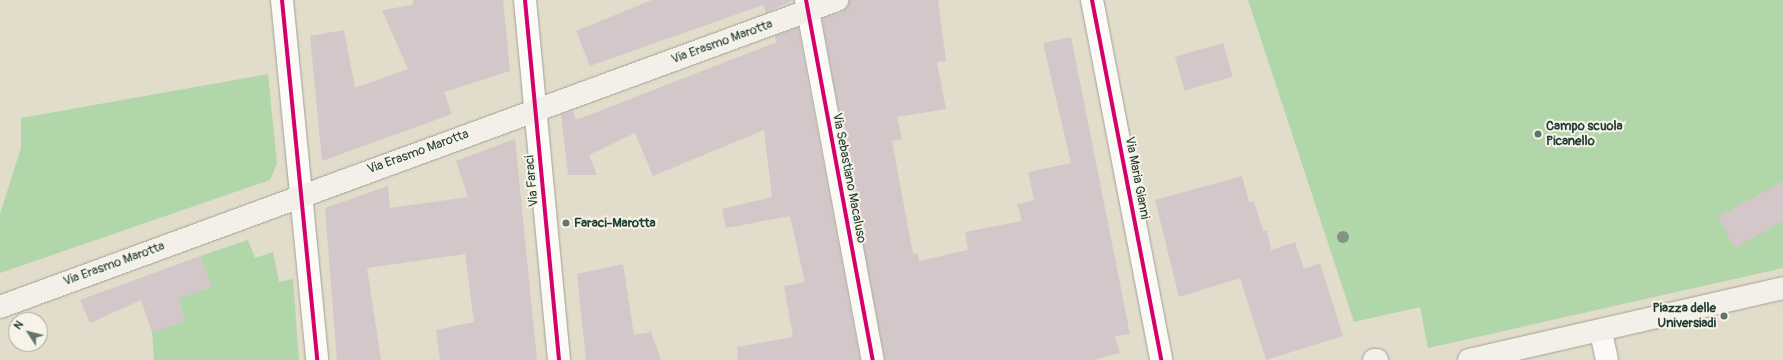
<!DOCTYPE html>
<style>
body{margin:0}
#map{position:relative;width:1783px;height:360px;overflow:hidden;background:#e2dcca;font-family:Pangolin,sans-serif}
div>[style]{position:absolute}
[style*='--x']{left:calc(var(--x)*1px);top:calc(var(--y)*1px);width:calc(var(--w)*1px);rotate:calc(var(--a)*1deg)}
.green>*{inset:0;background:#b0d6aa}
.building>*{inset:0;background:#d4c7ca;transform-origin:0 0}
.roads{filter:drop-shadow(0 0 1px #a1a196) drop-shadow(0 0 1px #a1a196)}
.street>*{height:22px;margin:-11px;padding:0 11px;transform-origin:11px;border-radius:11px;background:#fbfaf7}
.secondary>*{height:22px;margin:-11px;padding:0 11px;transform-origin:11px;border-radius:11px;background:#f2f0e9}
.cycleway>*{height:4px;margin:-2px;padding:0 2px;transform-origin:2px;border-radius:2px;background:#d6006c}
.trees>*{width:12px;height:12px;margin:-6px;border-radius:50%;background:#829581}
.dots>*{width:11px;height:11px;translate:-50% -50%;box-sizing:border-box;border:2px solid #f7f3e8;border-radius:50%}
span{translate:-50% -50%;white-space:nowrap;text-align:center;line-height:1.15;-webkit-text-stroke:4px #f7f3e8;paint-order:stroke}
.street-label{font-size:13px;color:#1f3d34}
.poi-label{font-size:13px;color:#1f3d34;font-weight:700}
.left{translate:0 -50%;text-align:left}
.right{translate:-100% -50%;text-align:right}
.north{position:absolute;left:8px;top:312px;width:40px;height:40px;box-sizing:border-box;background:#f7f3e8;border:1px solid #a1aaa0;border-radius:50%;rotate:306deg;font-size:11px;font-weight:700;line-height:16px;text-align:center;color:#1f3d34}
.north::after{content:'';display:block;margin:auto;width:14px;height:18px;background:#637568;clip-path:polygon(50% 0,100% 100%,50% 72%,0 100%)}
</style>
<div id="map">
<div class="green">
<i style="clip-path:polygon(1248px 0,1783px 0,1783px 268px,1428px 348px,1420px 307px,1354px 322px)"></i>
<i style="clip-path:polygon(268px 74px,277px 164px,270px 180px,0 273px,0 214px,21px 148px,21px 118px)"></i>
<i style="clip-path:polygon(248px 240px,255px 258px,273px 252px,279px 282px,293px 279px,299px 360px,154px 360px,152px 332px,185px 321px,178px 298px,211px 287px,200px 256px)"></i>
</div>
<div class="building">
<i style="clip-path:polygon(413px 0,503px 0,510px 71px,444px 92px,452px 114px,322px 161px,310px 36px,344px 30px,355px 88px,408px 69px,382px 10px,413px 5px)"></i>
<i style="clip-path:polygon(652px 0,794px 0,766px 13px,763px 5px,590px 66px,576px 31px)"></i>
<i style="clip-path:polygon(849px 0,938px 0,946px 61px,937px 62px,946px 109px,897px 117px,902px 139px,892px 141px,913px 254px,918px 253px,919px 261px,968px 250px,965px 232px,1022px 221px,1017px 204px,1034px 200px,1028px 172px,1071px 163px,1043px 43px,1071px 37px,1130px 334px,1115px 336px,1120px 353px,1093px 360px,885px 360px,822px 19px,842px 12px)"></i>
<i style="clip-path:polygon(798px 27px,860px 360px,738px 360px,737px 347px,793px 337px,784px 286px,805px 282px,790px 216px,726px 228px,722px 209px,772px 197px,764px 130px,653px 176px,635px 133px,589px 155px,597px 175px,568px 175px,561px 115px,573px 110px,576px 120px,777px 42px,775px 36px)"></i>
<i style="left:1223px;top:43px;width:35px;height:50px;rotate:74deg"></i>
<i style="clip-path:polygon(515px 139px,537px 360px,440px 360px,436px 330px,474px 322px,465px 254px,367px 268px,381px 360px,337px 360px,325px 208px,388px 186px,390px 208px,468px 197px,456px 161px)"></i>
<i style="clip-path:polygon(1242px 176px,1249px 202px,1254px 201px,1263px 231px,1267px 230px,1271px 250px,1295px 242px,1304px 269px,1320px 263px,1343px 336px,1266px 360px,1240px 278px,1179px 297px,1155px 200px)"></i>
<i style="clip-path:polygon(1783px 181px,1783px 221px,1735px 248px,1718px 217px)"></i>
<i style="clip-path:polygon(200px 256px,211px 287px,178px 298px,185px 321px,152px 332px,141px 300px,90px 323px,80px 300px)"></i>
<i style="clip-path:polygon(623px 264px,634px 335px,651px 332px,661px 360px,586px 360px,577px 274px)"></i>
</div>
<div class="roads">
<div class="street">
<i style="--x:282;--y:0;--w:362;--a:84.4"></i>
<i style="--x:525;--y:0;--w:362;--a:84.6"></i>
<i style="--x:806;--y:0;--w:366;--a:79.5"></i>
<i style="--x:1092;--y:0;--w:367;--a:79.1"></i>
<i style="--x:1601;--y:332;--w:29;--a:78"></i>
</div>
<div class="secondary">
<i style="--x:0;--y:307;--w:892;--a:-20.14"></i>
<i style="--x:1374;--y:360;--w:3;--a:0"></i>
<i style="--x:1469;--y:360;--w:322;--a:-12.9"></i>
</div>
</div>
<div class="cycleway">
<i style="--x:282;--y:0;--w:362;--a:84.4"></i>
<i style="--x:525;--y:0;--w:362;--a:84.6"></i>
<i style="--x:806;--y:0;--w:366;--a:79.5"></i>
<i style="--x:1092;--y:0;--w:367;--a:79.1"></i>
</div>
<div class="trees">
<i style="left:1343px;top:237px"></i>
</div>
<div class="dots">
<i style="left:1538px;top:134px;background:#637568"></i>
<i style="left:566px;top:223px;background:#637568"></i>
<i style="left:1724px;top:316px;background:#637568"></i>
</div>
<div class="street-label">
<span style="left:722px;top:42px;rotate:-20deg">Via Erasmo Marotta</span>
<span style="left:418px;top:152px;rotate:-20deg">Via Erasmo Marotta</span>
<span style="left:849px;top:178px;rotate:79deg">Via Sebastiano Macaluso</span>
<span style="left:1137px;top:178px;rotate:79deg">Via Maria Gianni</span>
<span style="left:532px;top:181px;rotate:-95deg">Via Faraci</span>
<span style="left:114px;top:264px;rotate:-20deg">Via Erasmo Marotta</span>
</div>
<div class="poi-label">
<span class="left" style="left:1546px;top:134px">Campo scuola<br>Picanello</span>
<span class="left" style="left:574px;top:223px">Faraci-Marotta</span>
<span class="right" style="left:1716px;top:316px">Piazza delle<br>Universiadi</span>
</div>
<div class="north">N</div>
</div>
